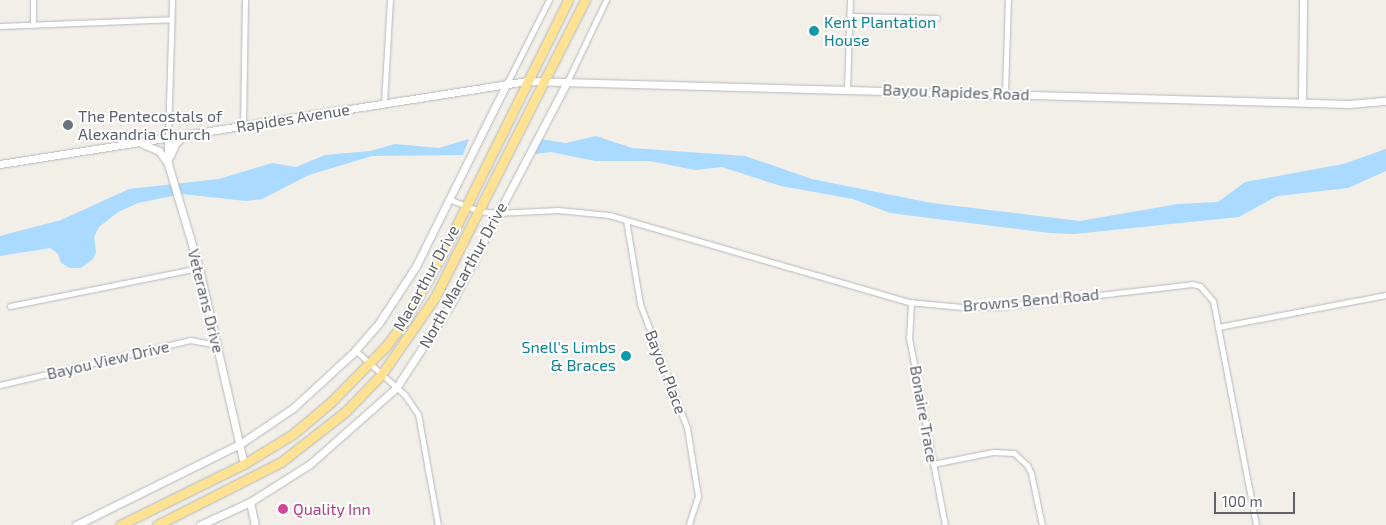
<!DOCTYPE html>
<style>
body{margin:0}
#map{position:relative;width:1386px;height:525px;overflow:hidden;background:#f1efe8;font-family:"Exo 2",sans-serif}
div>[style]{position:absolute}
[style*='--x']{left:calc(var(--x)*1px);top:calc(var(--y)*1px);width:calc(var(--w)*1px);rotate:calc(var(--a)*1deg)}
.water>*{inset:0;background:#aadaff}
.roads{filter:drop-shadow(0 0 1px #b5b8bc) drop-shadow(0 0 1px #b5b8bc)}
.street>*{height:5px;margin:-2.5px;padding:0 2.5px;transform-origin:2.5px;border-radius:2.5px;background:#fff}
.secondary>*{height:7px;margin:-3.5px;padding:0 3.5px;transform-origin:3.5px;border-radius:3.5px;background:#fff}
.highway>*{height:9px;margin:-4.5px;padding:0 4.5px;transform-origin:4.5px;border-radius:4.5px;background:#fde293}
.dots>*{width:14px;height:14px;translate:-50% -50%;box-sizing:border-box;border:2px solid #fff;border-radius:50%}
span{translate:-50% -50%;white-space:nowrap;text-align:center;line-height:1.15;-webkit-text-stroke:4px #fff;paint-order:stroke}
.culture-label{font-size:16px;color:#0d838f}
.left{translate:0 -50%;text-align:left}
.right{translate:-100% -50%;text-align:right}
.street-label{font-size:16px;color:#5f6368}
.worship-label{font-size:16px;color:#5b616d}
.hotel-label{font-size:16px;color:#b23c85}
.scale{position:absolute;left:1214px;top:492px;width:81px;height:22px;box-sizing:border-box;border:2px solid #5f6368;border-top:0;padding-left:6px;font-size:15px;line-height:18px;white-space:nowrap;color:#5f6368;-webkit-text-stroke:4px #fff;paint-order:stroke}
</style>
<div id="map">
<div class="water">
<i style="clip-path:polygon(596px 136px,632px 148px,745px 156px,812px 179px,932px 203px,1080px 221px,1178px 204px,1218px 202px,1245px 182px,1343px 164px,1386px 149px,1386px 171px,1348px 188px,1277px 196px,1239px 217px,1074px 234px,1050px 233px,890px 213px,853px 199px,781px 186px,722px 167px,695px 170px,650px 161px,595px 161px,551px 152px,535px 154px,540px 139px,566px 143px)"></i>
<i style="clip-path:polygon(469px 139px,463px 155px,372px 156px,309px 175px,262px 199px,246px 201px,182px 194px,138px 203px,118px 212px,99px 227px,94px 237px,96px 252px,93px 259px,81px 268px,70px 268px,61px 263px,58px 254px,50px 248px,0 256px,0 236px,61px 220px,129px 189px,219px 179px,272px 163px,296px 167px,325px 155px,370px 151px,395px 144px,439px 148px)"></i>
</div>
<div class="roads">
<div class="street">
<i style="--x:850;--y:16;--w:87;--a:1.3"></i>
<i style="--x:33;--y:25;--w:25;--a:-90"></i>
<i style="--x:0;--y:26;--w:171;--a:-2.3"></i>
<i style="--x:568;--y:80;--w:89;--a:-64.6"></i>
<i style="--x:507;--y:83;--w:93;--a:-63.2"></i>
<i style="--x:847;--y:89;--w:89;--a:-88.1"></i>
<i style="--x:1005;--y:93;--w:93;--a:-88.2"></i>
<i style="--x:384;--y:103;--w:103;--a:-86.7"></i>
<i style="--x:243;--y:127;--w:127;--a:-89.1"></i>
<i style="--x:168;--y:138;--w:138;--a:-88.3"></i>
<i style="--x:449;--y:199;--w:31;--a:22"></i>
<i style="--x:478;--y:211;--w:19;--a:6"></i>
<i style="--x:497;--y:213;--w:61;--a:-2.8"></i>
<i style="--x:558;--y:210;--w:51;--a:5.6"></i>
<i style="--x:609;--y:215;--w:311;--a:16.2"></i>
<i style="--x:908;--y:302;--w:54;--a:5.3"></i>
<i style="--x:962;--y:307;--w:35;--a:0"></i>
<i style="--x:997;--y:307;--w:196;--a:-6.7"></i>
<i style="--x:1192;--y:284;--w:8;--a:14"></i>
<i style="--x:1200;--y:286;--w:20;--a:49"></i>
<i style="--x:1213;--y:301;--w:228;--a:79.1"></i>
<i style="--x:626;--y:220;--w:85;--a:80.5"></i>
<i style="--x:640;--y:304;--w:133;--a:69.2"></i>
<i style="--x:687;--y:428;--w:69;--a:80.8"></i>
<i style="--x:698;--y:496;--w:28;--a:108"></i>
<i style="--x:911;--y:302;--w:36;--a:93"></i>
<i style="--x:909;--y:338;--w:190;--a:79.1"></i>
<i style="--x:10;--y:306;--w:193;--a:-11.4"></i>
<i style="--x:1218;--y:327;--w:171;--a:-10.8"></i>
<i style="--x:355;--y:350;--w:67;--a:42"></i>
<i style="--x:405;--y:395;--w:23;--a:56"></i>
<i style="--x:418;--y:414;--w:113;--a:79.8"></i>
<i style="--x:0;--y:385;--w:195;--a:-13.3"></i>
<i style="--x:190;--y:340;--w:27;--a:10"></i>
<i style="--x:933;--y:464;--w:61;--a:-11.3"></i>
<i style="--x:993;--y:452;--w:21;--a:3"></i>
<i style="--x:1014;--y:453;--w:18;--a:43"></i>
<i style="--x:1027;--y:465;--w:9;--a:63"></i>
<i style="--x:1031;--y:473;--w:53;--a:78.1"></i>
</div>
<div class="secondary">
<i style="--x:1302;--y:102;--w:102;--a:-89.4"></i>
<i style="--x:168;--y:138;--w:26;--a:90"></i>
<i style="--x:168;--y:164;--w:109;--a:73.4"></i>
<i style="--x:199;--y:268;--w:201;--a:77.1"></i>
<i style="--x:141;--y:143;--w:20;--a:24"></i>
<i style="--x:159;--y:151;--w:14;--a:54"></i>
<i style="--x:170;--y:156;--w:13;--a:-67"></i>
<i style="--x:175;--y:144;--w:13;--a:-45"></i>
<i style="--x:0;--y:164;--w:533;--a:-8.95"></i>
<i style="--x:527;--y:81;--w:822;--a:1.6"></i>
<i style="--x:1349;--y:104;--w:37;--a:-5"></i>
<i style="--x:250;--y:502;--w:24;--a:78"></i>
<i style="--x:76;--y:525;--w:183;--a:-26.3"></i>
<i style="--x:240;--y:444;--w:64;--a:-34.2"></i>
<i style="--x:293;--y:408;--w:80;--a:-42.5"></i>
<i style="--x:352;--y:354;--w:41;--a:-48.9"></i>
<i style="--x:379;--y:323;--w:68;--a:-57"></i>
<i style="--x:416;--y:266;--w:204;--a:-63.6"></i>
<i style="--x:200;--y:525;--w:55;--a:-24.7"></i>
<i style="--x:250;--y:502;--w:71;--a:-32.3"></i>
<i style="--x:310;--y:464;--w:115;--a:-41.5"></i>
<i style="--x:396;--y:388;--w:103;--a:-56.9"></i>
<i style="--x:452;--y:302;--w:250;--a:-62.4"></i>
</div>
<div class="highway">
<i style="--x:120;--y:525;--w:138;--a:-26.2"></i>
<i style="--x:244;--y:464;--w:57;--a:-31.5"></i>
<i style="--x:293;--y:434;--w:50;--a:-40.1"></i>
<i style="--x:331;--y:402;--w:78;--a:-45.5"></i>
<i style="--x:386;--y:346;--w:30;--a:-53"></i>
<i style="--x:404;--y:322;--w:81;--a:-60.6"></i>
<i style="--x:444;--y:251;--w:280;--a:-63.7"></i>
<i style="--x:157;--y:525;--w:139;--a:-26.9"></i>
<i style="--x:281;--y:462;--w:81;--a:-38"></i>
<i style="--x:345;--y:412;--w:52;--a:-45.8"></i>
<i style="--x:381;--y:375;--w:95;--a:-55.3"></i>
<i style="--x:435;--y:297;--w:333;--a:-63.2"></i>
</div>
</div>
<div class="dots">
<i style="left:814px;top:31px;background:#0f9aa8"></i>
<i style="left:68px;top:125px;background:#6b7280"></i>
<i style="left:626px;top:356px;background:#0f9aa8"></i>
<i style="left:283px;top:509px;background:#d1479c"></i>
</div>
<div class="culture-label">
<span class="left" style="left:824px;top:31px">Kent Plantation<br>House</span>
<span class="right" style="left:616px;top:356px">Snell's Limbs<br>&amp; Braces</span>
</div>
<div class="street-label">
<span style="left:956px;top:92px;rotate:2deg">Bayou Rapides Road</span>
<span style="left:293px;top:118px;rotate:-9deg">Rapides Avenue</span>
<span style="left:463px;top:275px;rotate:-61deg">North Macarthur Drive</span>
<span style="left:426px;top:278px;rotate:-61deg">Macarthur Drive</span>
<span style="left:1031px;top:300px;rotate:-5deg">Browns Bend Road</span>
<span style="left:206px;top:301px;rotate:76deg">Veterans Drive</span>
<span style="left:108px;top:360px;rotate:-13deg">Bayou View Drive</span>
<span style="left:666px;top:372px;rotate:69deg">Bayou Place</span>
<span style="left:924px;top:414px;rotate:80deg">Bonaire Trace</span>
</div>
<div class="worship-label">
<span class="left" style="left:78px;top:125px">The Pentecostals of<br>Alexandria Church</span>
</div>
<div class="hotel-label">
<span class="left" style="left:293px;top:509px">Quality Inn</span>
</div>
<div class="scale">100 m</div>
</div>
